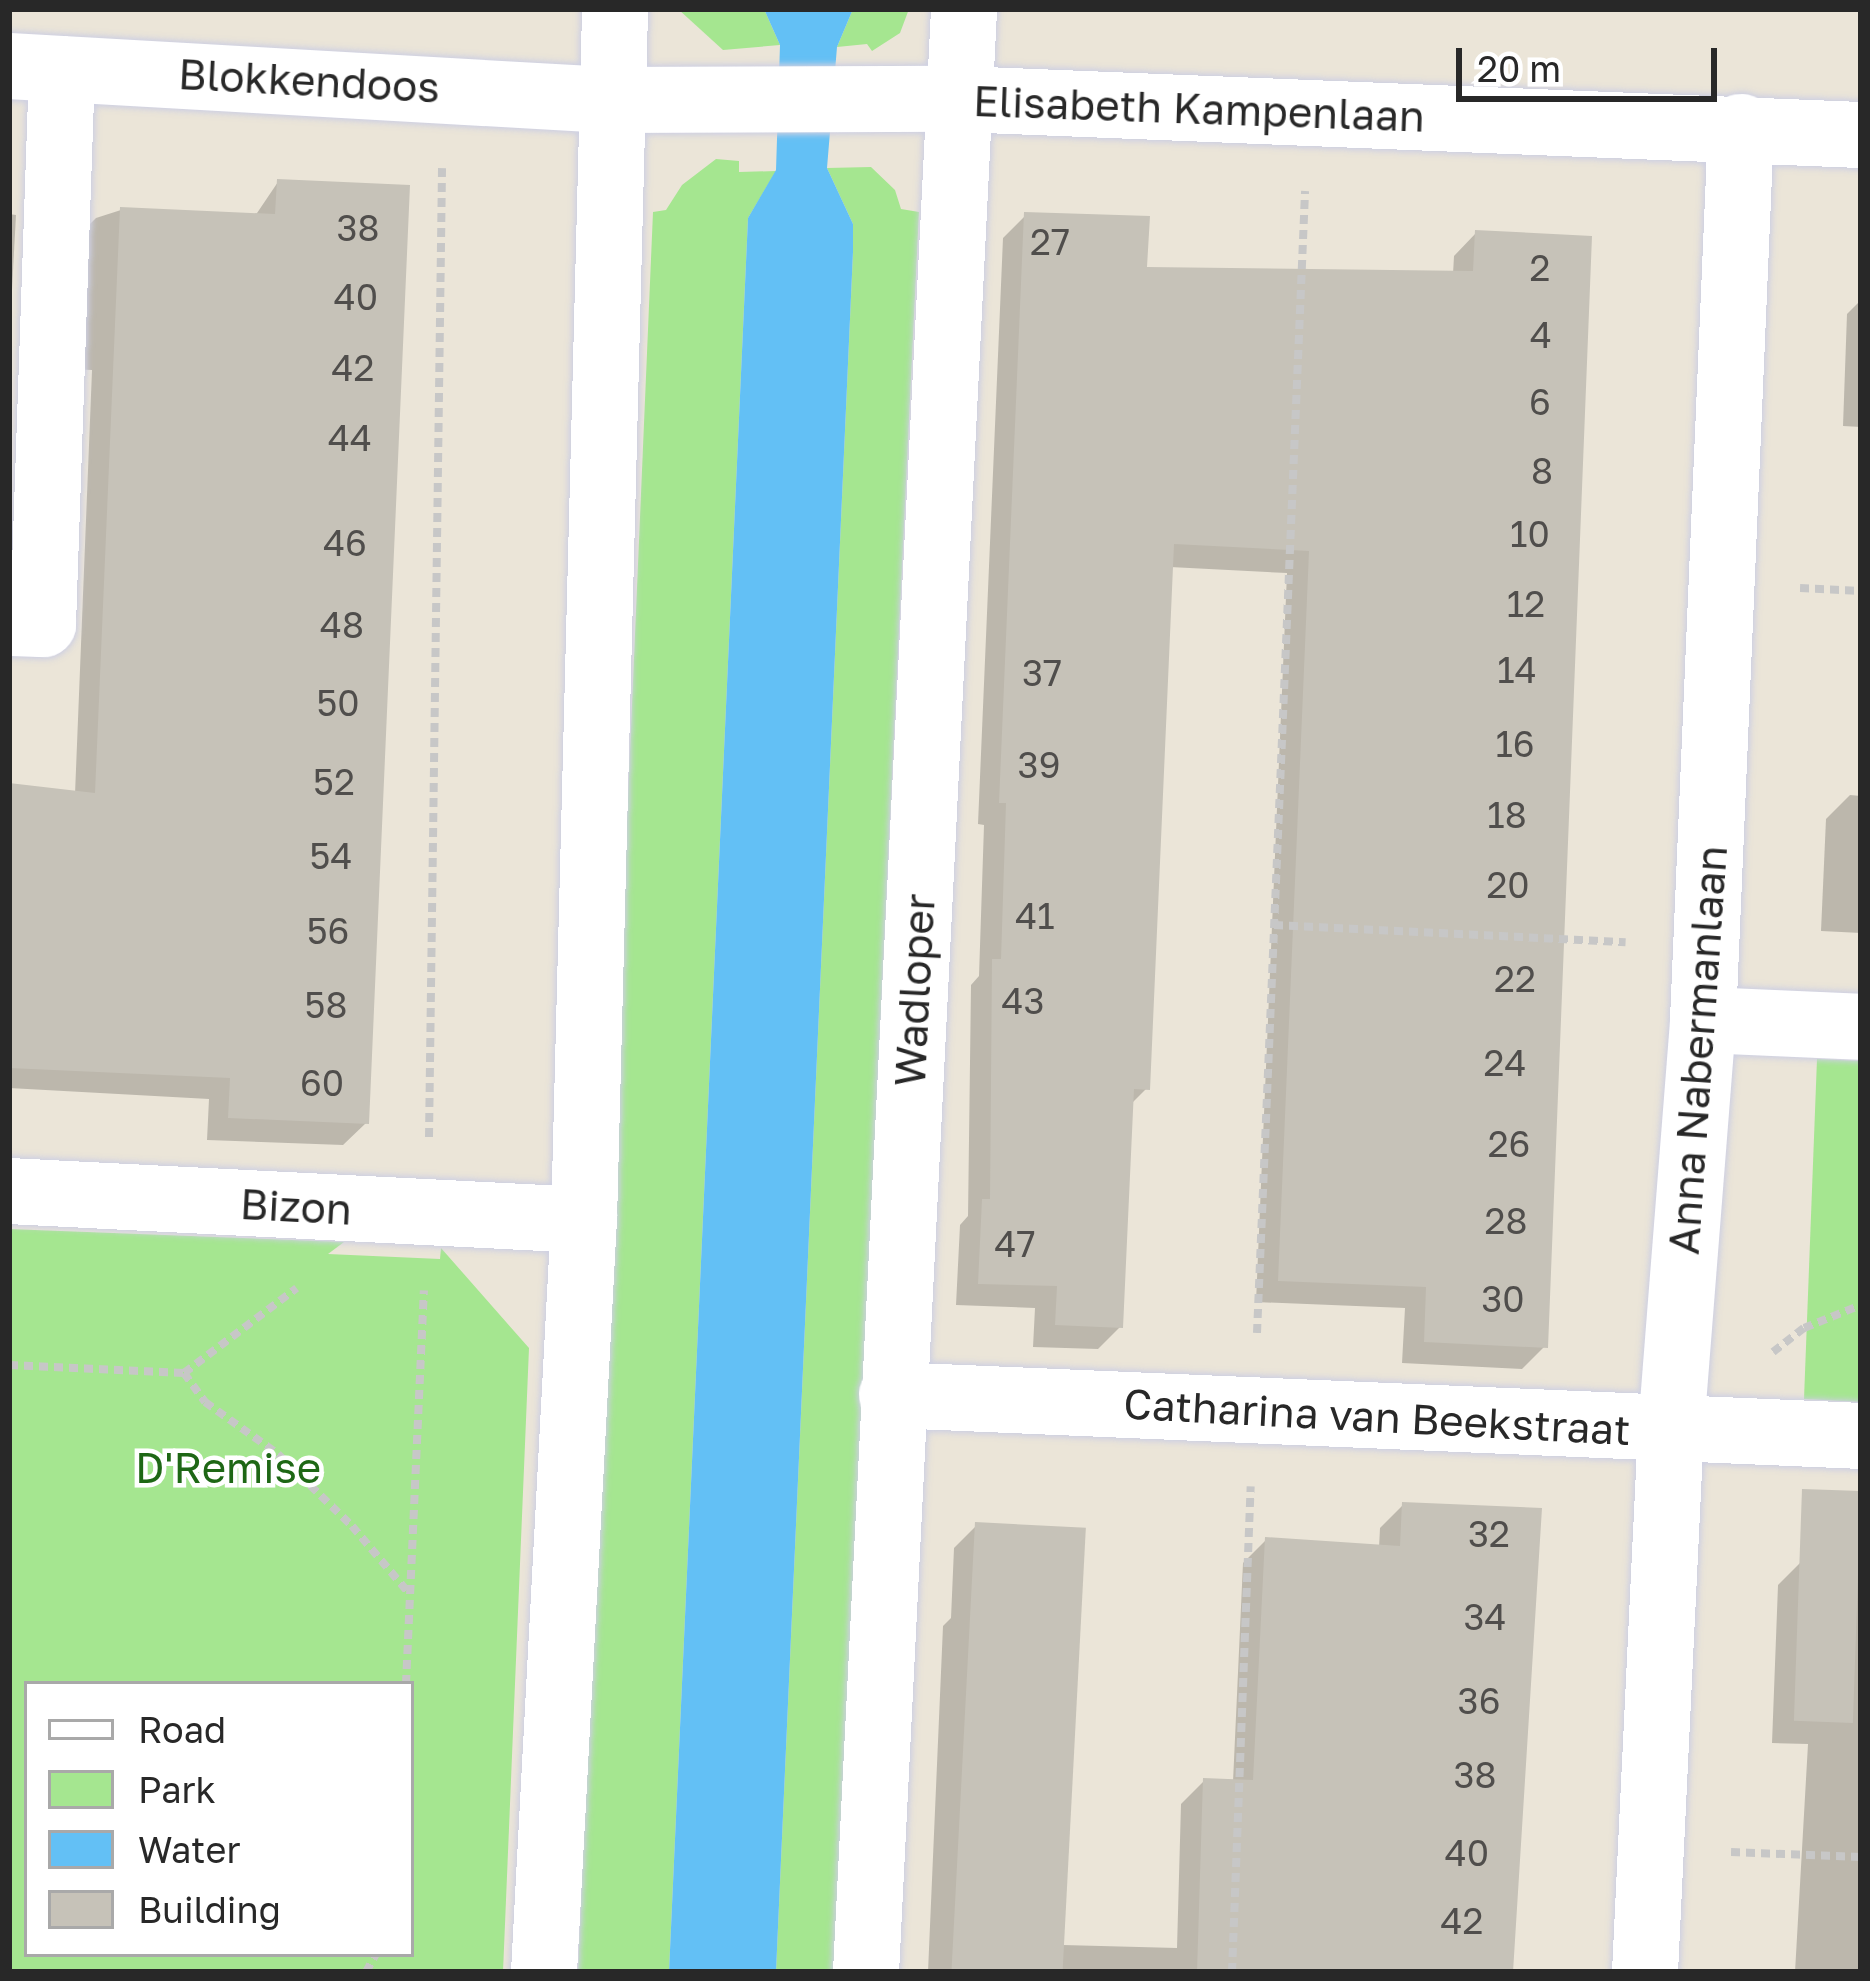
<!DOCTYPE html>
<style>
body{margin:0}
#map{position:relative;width:1870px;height:1981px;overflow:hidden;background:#ebe5d8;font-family:"Golos Text",sans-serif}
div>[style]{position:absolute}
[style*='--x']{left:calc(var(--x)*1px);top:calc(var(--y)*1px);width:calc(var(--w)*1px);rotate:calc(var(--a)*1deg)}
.green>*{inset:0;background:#a5e690}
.water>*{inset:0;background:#63c0f5}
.shadow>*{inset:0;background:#0003}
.building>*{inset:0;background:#c6c2b8;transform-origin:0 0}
.path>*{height:8px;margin-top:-4px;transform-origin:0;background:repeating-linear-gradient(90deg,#c7c7c7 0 9px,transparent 0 15px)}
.roads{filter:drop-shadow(0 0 3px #cdcfe2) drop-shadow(0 0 3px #cdcfe2)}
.minor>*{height:66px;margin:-33px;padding:0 33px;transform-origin:33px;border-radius:33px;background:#fff}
span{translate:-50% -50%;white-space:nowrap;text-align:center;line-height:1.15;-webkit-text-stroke:9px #fff;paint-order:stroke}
.number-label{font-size:36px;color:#504e4c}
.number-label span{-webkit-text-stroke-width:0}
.street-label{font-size:42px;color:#282828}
.park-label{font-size:42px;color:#1e6715}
.frame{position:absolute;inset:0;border:12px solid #282828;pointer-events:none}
.legend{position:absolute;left:24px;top:1681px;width:390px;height:276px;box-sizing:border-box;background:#fff;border:3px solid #a9a9a9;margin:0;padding:15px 21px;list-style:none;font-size:36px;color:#282828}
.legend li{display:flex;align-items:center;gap:24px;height:60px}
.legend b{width:60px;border:3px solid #a9a9a9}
.scale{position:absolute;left:1456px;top:48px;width:261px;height:54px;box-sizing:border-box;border:6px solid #282828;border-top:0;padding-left:15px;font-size:36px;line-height:42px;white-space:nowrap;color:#282828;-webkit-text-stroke:9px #fff;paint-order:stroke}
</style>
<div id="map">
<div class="green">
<i style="clip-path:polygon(678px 9px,764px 9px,780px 45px,723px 50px)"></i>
<i style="clip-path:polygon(853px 9px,909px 9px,900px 33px,872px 51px,867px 44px,837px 47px)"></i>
<i style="clip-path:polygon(716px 159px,739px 161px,739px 172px,776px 171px,748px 218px,669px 1972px,578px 1972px,653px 212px,666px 210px,682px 185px)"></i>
<i style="clip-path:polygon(871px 167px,895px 190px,901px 209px,919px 212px,835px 1972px,776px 1972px,853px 252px,853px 224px,827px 168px)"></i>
<i style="clip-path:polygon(1817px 1059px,1861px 1061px,1861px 1402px,1804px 1399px)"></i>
<i style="clip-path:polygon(evenodd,9px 1229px,344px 1242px,328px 1254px,440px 1259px,441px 1248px,529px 1348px,503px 1972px,9px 1972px,9px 1229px,27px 1684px,411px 1684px,411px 1954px,27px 1954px,27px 1684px)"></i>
</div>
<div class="water">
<i style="clip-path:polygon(764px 9px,853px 9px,837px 47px,827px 168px,853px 224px,853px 252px,776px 1972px,669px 1972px,748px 218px,776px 170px,780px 45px)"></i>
</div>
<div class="shadow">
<i style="clip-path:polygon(278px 182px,366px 1123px,343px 1145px,207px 1140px,209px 1099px,9px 1088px,9px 790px,75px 794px,92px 370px,69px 369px,73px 241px,96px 218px,121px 210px,255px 216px)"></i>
<i style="clip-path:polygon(9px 214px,16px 215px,9px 346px)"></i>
<i style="clip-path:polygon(1026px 215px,1144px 270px,1453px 274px,1454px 256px,1476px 233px,1545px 1346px,1522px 1369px,1402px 1363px,1405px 1308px,1256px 1302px,1287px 573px,1170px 567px,1147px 1088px,1130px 1105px,1120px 1327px,1098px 1349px,1033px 1347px,1035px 1308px,956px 1305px,960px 1225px,968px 1216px,971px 985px,979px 976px,984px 825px,978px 824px,1003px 238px)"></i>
<i style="clip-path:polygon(1861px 300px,1861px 427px,1843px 426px,1847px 314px)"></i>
<i style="clip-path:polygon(1850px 795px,1861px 796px,1861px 933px,1821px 931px,1826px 819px)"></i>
<i style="clip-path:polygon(1403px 1505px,1513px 1972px,928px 1972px,943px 1626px,951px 1618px,954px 1548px,977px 1525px,1063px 1945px,1177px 1948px,1181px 1804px,1204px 1781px,1233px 1782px,1243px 1563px,1266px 1540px,1379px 1548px,1380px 1528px)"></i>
<i style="clip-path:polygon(1801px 1562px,1861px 1565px,1861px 1972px,1795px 1972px,1808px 1744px,1772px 1743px,1778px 1585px)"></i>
</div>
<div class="building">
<i style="clip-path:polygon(277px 179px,410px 185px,369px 1124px,228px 1118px,230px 1078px,9px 1068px,9px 783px,95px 793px,120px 207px,275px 214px)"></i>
<i style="clip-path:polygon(1024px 212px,1150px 216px,1147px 267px,1473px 271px,1475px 230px,1592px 236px,1548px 1348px,1424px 1342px,1426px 1287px,1278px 1281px,1309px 551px,1174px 544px,1150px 1090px,1134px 1089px,1123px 1328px,1055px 1325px,1057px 1286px,978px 1284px,982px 1199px,990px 1199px,992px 959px,1001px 959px,1006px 803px,999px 803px)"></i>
<i style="left:1802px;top:1489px;width:59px;height:232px;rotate:2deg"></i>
<i style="clip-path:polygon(1402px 1502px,1542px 1508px,1513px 1972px,1197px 1972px,1203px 1778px,1253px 1780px,1265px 1537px,1400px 1546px)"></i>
<i style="left:975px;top:1522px;width:111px;height:451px;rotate:3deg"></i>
</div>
<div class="path">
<i style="--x:1800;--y:588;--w:61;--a:2.8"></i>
<i style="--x:1274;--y:925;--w:352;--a:2.8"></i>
<i style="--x:429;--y:1137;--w:969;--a:-89.23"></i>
<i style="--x:1257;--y:1333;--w:1143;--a:-87.59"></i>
<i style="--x:1773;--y:1352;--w:39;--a:-38"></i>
<i style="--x:1804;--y:1328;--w:61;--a:-22"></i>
<i style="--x:9;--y:1365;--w:175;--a:2.6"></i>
<i style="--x:184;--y:1373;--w:141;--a:-37"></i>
<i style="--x:184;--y:1373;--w:36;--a:54"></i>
<i style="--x:205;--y:1402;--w:90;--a:35.5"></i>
<i style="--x:278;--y:1454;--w:103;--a:44.2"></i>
<i style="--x:352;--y:1526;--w:87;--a:49.7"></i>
<i style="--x:406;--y:1684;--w:394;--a:-87.4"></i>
<i style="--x:1731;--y:1852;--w:130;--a:2.2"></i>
<i style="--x:366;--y:1972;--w:21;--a:-61"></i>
<i style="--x:1232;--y:1972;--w:486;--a:-87.8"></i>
</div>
<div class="roads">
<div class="minor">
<i style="--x:9;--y:66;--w:600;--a:3.25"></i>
<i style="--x:608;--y:100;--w:352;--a:-0.2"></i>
<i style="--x:960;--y:99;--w:902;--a:2.29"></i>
<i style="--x:9;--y:623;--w:34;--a:2"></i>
<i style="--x:43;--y:624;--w:555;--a:-88.04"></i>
<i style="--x:1703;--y:1020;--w:158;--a:2.5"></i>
<i style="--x:9;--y:1191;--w:576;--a:2.89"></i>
<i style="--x:892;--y:1395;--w:970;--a:2.42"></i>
<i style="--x:544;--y:1972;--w:753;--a:-86.96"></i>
<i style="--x:584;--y:1220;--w:1211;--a:-88.53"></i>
<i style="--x:866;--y:1972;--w:1965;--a:-87.14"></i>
<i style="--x:1645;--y:1972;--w:544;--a:-87.26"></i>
<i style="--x:1671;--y:1429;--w:410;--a:-85.5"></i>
<i style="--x:1703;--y:1020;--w:894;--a:-87.56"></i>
</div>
</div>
<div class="number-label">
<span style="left:358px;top:228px">38</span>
<span style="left:1050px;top:242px">27</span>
<span style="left:1540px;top:268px">2</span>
<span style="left:356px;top:297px">40</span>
<span style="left:1541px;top:335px">4</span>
<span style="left:353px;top:368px">42</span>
<span style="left:1540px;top:402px">6</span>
<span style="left:350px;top:438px">44</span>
<span style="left:1542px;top:471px">8</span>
<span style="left:1530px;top:534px">10</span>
<span style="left:345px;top:543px">46</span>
<span style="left:1526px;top:604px">12</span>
<span style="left:342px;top:625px">48</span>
<span style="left:1517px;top:670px">14</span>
<span style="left:1042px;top:673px">37</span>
<span style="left:338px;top:703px">50</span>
<span style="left:1515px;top:744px">16</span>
<span style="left:1039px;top:765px">39</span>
<span style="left:334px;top:782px">52</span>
<span style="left:1507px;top:815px">18</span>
<span style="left:331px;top:856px">54</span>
<span style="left:1508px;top:885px">20</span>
<span style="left:1035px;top:916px">41</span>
<span style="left:328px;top:931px">56</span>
<span style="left:1515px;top:979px">22</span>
<span style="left:1023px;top:1001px">43</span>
<span style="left:326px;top:1005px">58</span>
<span style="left:1505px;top:1063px">24</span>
<span style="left:322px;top:1083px">60</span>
<span style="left:1509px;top:1144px">26</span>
<span style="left:1506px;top:1221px">28</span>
<span style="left:1015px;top:1244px">47</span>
<span style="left:1503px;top:1299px">30</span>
<span style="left:1489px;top:1534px">32</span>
<span style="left:1485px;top:1617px">34</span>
<span style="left:1479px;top:1701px">36</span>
<span style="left:1475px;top:1775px">38</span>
<span style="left:1467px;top:1853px">40</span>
<span style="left:1462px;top:1921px">42</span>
</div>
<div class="street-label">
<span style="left:309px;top:80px;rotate:3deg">Blokkendoos</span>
<span style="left:1199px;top:108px;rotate:2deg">Elisabeth Kampenlaan</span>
<span style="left:914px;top:990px;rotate:-87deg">Wadloper</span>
<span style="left:1697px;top:1050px;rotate:-86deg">Anna Nabermanlaan</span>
<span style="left:296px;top:1206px;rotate:3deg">Bizon</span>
<span style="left:1377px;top:1416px;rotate:3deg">Catharina van Beekstraat</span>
</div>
<div class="park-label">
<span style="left:228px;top:1467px">D'Remise</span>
</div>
<div class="frame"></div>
<ul class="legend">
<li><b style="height:15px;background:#fff"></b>Road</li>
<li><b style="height:33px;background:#a5e690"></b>Park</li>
<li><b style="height:33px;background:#63c0f5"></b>Water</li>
<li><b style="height:33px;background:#c6c2b8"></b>Building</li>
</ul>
<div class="scale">20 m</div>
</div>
